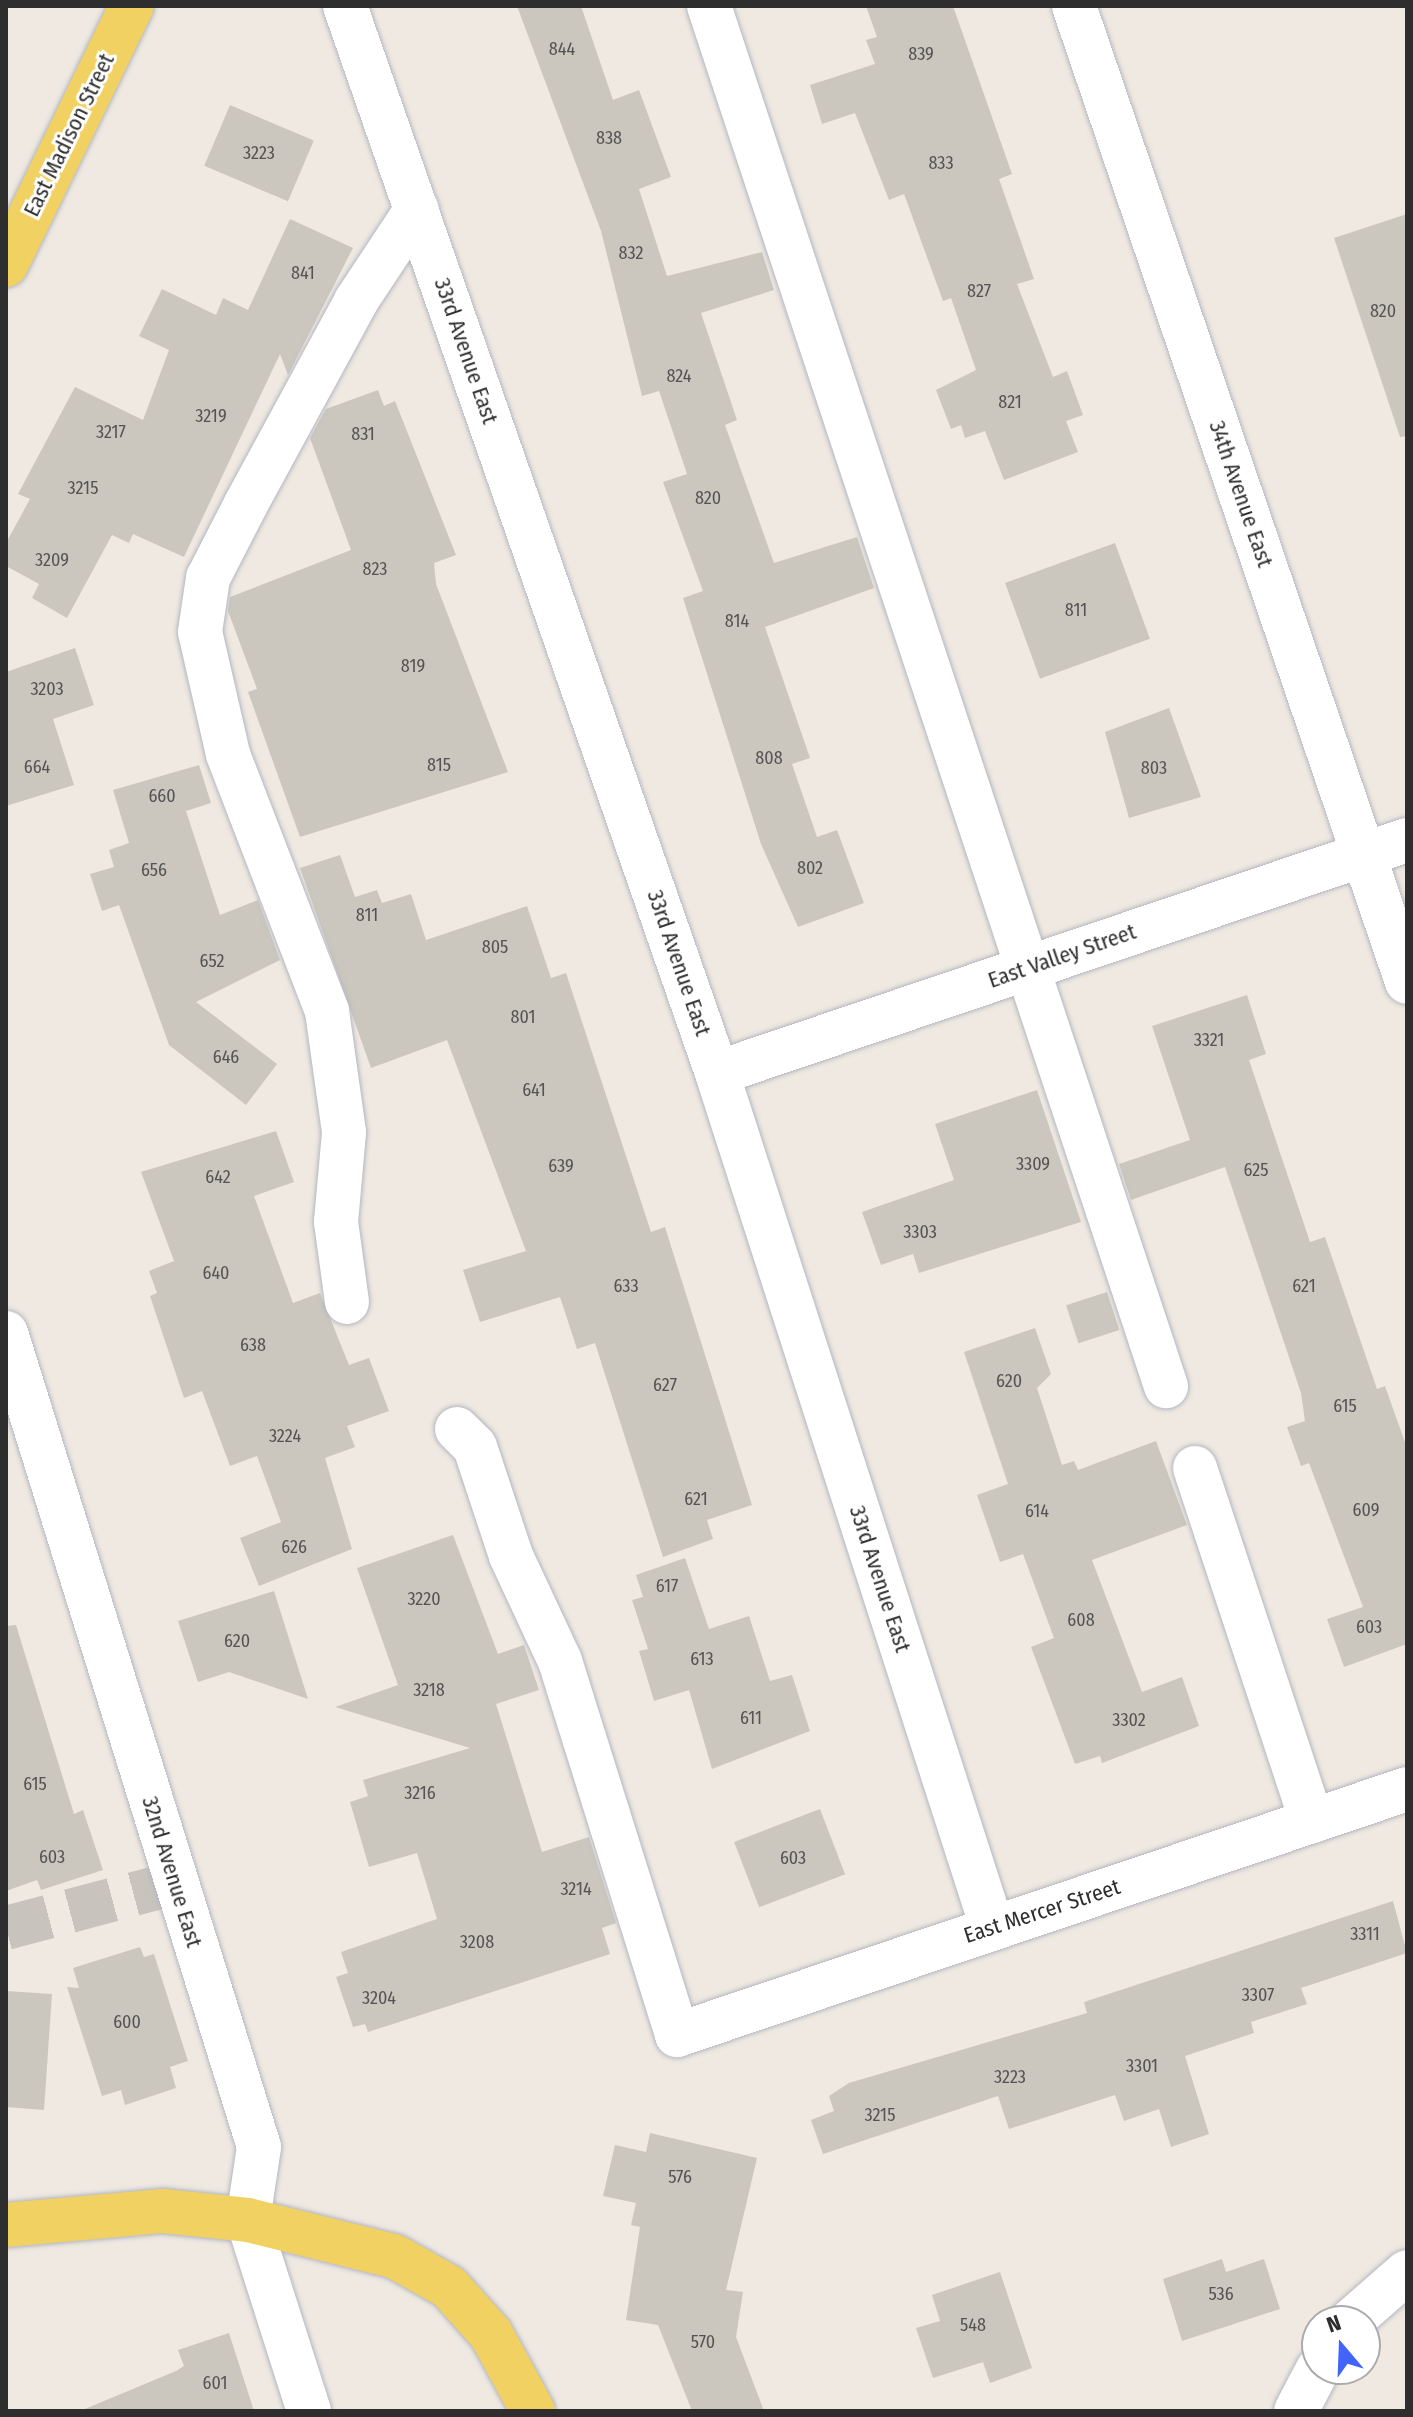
<!DOCTYPE html>
<style>
body{margin:0}
#map{position:relative;width:1413px;height:2417px;overflow:hidden;background:#efe9e1;font-family:"Fira Sans Condensed",sans-serif}
div>[style]{position:absolute}
[style*='--x']{left:calc(var(--x)*1px);top:calc(var(--y)*1px);width:calc(var(--w)*1px);rotate:calc(var(--a)*1deg)}
.building>*{inset:0;background:#cbc7bf;transform-origin:0 0}
.minor-tunnel>*{height:44px;margin-top:-22px;transform-origin:0;background:repeating-linear-gradient(90deg,#c8c4bd 0 44px,transparent 0 66px)}
.roads{filter:drop-shadow(0 0 2px #b4b7c1) drop-shadow(0 0 2px #b4b7c1)}
.minor>*{height:44px;margin:-22px;padding:0 22px;transform-origin:22px;border-radius:22px;background:#fff}
.major>*{height:44px;margin:-22px;padding:0 22px;transform-origin:22px;border-radius:22px;background:#f2d163}
span{translate:-50% -50%;white-space:nowrap;text-align:center;line-height:1.15;-webkit-text-stroke:6px #fff;paint-order:stroke}
.number-label{font-size:18px;color:#555452}
.number-label span{-webkit-text-stroke-width:0}
.street-label{font-size:22px;color:#2e2e2e}
.frame{position:absolute;inset:0;border:8px solid #2e2e2e;pointer-events:none}
.north{position:absolute;left:1301px;top:2305px;width:80px;height:80px;box-sizing:border-box;background:#fff;border:2px solid #ababab;border-radius:50%;rotate:341deg;font-size:22px;font-weight:700;line-height:32px;text-align:center;color:#2e2e2e}
.north::after{content:'';display:block;margin:auto;width:28px;height:36px;background:#4264fb;clip-path:polygon(50% 0,100% 100%,50% 72%,0 100%)}
</style>
<div id="map">
<div class="building">
<i style="clip-path:polygon(517px 6px,581px 6px,613px 100px,639px 90px,671px 177px,639px 189px,667px 276px,762px 252px,774px 290px,701px 313px,737px 420px,725px 425px,774px 563px,857px 537px,874px 588px,765px 627px,810px 758px,792px 764px,817px 837px,837px 830px,864px 903px,798px 927px,761px 844px,683px 598px,703px 591px,663px 482px,687px 474px,659px 391px,642px 396px,601px 231px)"></i>
<i style="clip-path:polygon(866px 6px,953px 6px,1012px 174px,999px 179px,1034px 279px,1017px 284px,1053px 377px,1067px 371px,1083px 415px,1066px 421px,1078px 452px,1004px 480px,985px 431px,965px 438px,961px 425px,951px 429px,936px 390px,976px 370px,951px 298px,943px 301px,904px 194px,889px 200px,855px 113px,822px 124px,810px 85px,875px 64px,866px 40px,877px 37px)"></i>
<i style="left:230px;top:105px;width:91px;height:66px;rotate:23deg"></i>
<i style="clip-path:polygon(1407px 214px,1407px 436px,1400px 437px,1334px 238px)"></i>
<i style="clip-path:polygon(290px 219px,353px 248px,288px 375px,280px 354px,184px 557px,133px 534px,129px 543px,112px 535px,67px 618px,32px 598px,39px 584px,6px 566px,6px 543px,30px 499px,18px 494px,75px 387px,143px 420px,169px 350px,139px 336px,162px 289px,216px 315px,223px 298px,248px 310px)"></i>
<i style="clip-path:polygon(378px 390px,384px 406px,395px 401px,456px 555px,434px 563px,436px 584px,508px 772px,300px 837px,248px 692px,257px 689px,228px 611px,230px 597px,351px 550px,310px 438px,326px 409px)"></i>
<i style="left:1115px;top:543px;width:102px;height:117px;rotate:70deg"></i>
<i style="clip-path:polygon(75px 648px,94px 705px,53px 719px,74px 785px,6px 806px,6px 672px)"></i>
<i style="clip-path:polygon(1169px 708px,1201px 797px,1129px 818px,1105px 732px)"></i>
<i style="clip-path:polygon(199px 765px,211px 803px,186px 811px,220px 915px,258px 900px,280px 960px,196px 1002px,277px 1064px,246px 1105px,169px 1045px,119px 905px,102px 911px,90px 874px,114px 867px,109px 850px,129px 843px,113px 790px)"></i>
<i style="clip-path:polygon(340px 855px,355px 897px,377px 890px,382px 903px,411px 894px,426px 940px,527px 906px,551px 978px,566px 973px,651px 1232px,665px 1227px,752px 1505px,707px 1520px,713px 1539px,663px 1557px,595px 1343px,577px 1349px,560px 1297px,480px 1322px,463px 1270px,526px 1251px,447px 1040px,371px 1068px,300px 868px)"></i>
<i style="clip-path:polygon(1247px 995px,1266px 1054px,1249px 1060px,1310px 1242px,1325px 1237px,1377px 1389px,1385px 1386px,1407px 1448px,1407px 1644px,1344px 1667px,1327px 1619px,1363px 1607px,1309px 1463px,1301px 1466px,1287px 1427px,1305px 1421px,1301px 1393px,1225px 1167px,1131px 1200px,1119px 1164px,1190px 1140px,1152px 1026px)"></i>
<i style="clip-path:polygon(1037px 1090px,1081px 1222px,919px 1273px,913px 1254px,881px 1265px,862px 1212px,954px 1180px,935px 1124px)"></i>
<i style="clip-path:polygon(276px 1131px,294px 1182px,254px 1196px,293px 1303px,320px 1293px,349px 1365px,369px 1358px,389px 1411px,347px 1426px,355px 1447px,325px 1458px,352px 1549px,259px 1586px,240px 1538px,281px 1522px,257px 1456px,230px 1466px,202px 1391px,184px 1398px,150px 1296px,157px 1293px,149px 1271px,174px 1261px,141px 1172px)"></i>
<i style="left:1107px;top:1292px;width:40px;height:43px;rotate:72deg"></i>
<i style="clip-path:polygon(1035px 1328px,1051px 1374px,1037px 1388px,1062px 1465px,1074px 1461px,1078px 1470px,1156px 1441px,1187px 1525px,1092px 1560px,1142px 1692px,1182px 1677px,1199px 1726px,1102px 1763px,1100px 1756px,1075px 1764px,1031px 1647px,1054px 1638px,1023px 1554px,1000px 1562px,977px 1495px,1008px 1484px,964px 1352px)"></i>
<i style="clip-path:polygon(453px 1535px,498px 1654px,524px 1645px,539px 1690px,496px 1704px,542px 1852px,589px 1837px,616px 1923px,602px 1928px,610px 1954px,368px 2032px,365px 2024px,353px 2027px,336px 1977px,348px 1973px,341px 1952px,437px 1919px,417px 1853px,369px 1867px,350px 1802px,368px 1796px,363px 1780px,470px 1748px,335px 1707px,398px 1685px,357px 1568px)"></i>
<i style="clip-path:polygon(685px 1558px,709px 1629px,749px 1616px,770px 1681px,792px 1675px,810px 1731px,712px 1769px,689px 1690px,654px 1701px,639px 1651px,648px 1649px,632px 1600px,643px 1597px,636px 1575px)"></i>
<i style="clip-path:polygon(274px 1591px,308px 1699px,229px 1672px,198px 1682px,178px 1621px)"></i>
<i style="clip-path:polygon(16px 1625px,74px 1814px,83px 1810px,103px 1870px,41px 1890px,37px 1880px,6px 1891px,6px 1626px)"></i>
<i style="left:820px;top:1809px;width:70px;height:92px;rotate:69deg"></i>
<i style="clip-path:polygon(1393px 1901px,1407px 1953px,1301px 1988px,1307px 2004px,1251px 2022px,1254px 2033px,1185px 2056px,1209px 2134px,1171px 2147px,1159px 2109px,1124px 2121px,1115px 2095px,1009px 2129px,998px 2096px,823px 2154px,811px 2120px,834px 2111px,829px 2096px,849px 2083px,1087px 2013px,1084px 2002px)"></i>
<i style="clip-path:polygon(140px 1947px,144px 1957px,154px 1954px,188px 2061px,170px 2067px,176px 2088px,125px 2105px,121px 2090px,102px 2096px,67px 1987px,79px 1988px,73px 1968px)"></i>
<i style="clip-path:polygon(6px 1991px,52px 1994px,44px 2110px,6px 2107px)"></i>
<i style="clip-path:polygon(650px 2133px,757px 2158px,726px 2290px,743px 2292px,736px 2337px,764px 2411px,692px 2411px,658px 2325px,626px 2320px,640px 2227px,631px 2225px,636px 2203px,603px 2196px,615px 2145px,646px 2152px)"></i>
<i style="clip-path:polygon(1222px 2259px,1226px 2272px,1264px 2259px,1280px 2309px,1182px 2341px,1163px 2279px)"></i>
<i style="clip-path:polygon(1000px 2272px,1032px 2368px,990px 2383px,983px 2362px,933px 2378px,916px 2328px,940px 2321px,932px 2295px)"></i>
<i style="clip-path:polygon(229px 2333px,254px 2411px,80px 2411px,176px 2371px,184px 2366px,178px 2350px)"></i>
</div>
<div class="minor-tunnel">
<i style="--x:6;--y:1928;--w:175;--a:-14.9"></i>
</div>
<div class="roads">
<div class="minor">
<i style="--x:345;--y:6;--w:1130;--a:70.78"></i>
<i style="--x:717;--y:1073;--w:897;--a:72.15"></i>
<i style="--x:709;--y:6;--w:1454;--a:71.68"></i>
<i style="--x:1074;--y:6;--w:1031;--a:71.16"></i>
<i style="--x:717;--y:1073;--w:728;--a:-18.66"></i>
<i style="--x:347;--y:1302;--w:81;--a:-97.8"></i>
<i style="--x:336;--y:1222;--w:90;--a:-84.9"></i>
<i style="--x:344;--y:1132;--w:122;--a:-98"></i>
<i style="--x:327;--y:1011;--w:275;--a:-111.1"></i>
<i style="--x:228;--y:754;--w:125;--a:-102.9"></i>
<i style="--x:200;--y:632;--w:55;--a:-81.6"></i>
<i style="--x:208;--y:578;--w:83;--a:-62.8"></i>
<i style="--x:246;--y:504;--w:231;--a:-61.5"></i>
<i style="--x:356;--y:301;--w:110;--a:-56.5"></i>
<i style="--x:6;--y:1333;--w:852;--a:72.73"></i>
<i style="--x:259;--y:2147;--w:74;--a:98.6"></i>
<i style="--x:248;--y:2220;--w:201;--a:72.3"></i>
<i style="--x:457;--y:1429;--w:25;--a:45"></i>
<i style="--x:475;--y:1447;--w:115;--a:71.7"></i>
<i style="--x:511;--y:1556;--w:116;--a:65"></i>
<i style="--x:560;--y:1661;--w:392;--a:72.6"></i>
<i style="--x:677;--y:2035;--w:770;--a:-18.62"></i>
<i style="--x:1195;--y:1468;--w:372;--a:71.7"></i>
<i style="--x:1351;--y:2321;--w:74;--a:-41.2"></i>
<i style="--x:1296;--y:2411;--w:47;--a:-62.4"></i>
</div>
<div class="major">
<i style="--x:6;--y:265;--w:288;--a:-64.1"></i>
<i style="--x:6;--y:2225;--w:158;--a:-5.1"></i>
<i style="--x:163;--y:2211;--w:85;--a:6"></i>
<i style="--x:248;--y:2220;--w:150;--a:13.9"></i>
<i style="--x:394;--y:2256;--w:63;--a:29.4"></i>
<i style="--x:449;--y:2287;--w:63;--a:48.2"></i>
<i style="--x:491;--y:2334;--w:88;--a:61.4"></i>
</div>
</div>
<div class="number-label">
<span style="left:562px;top:49px">844</span>
<span style="left:921px;top:54px">839</span>
<span style="left:609px;top:138px">838</span>
<span style="left:259px;top:153px">3223</span>
<span style="left:941px;top:163px">833</span>
<span style="left:631px;top:253px">832</span>
<span style="left:303px;top:273px">841</span>
<span style="left:979px;top:291px">827</span>
<span style="left:1383px;top:311px">820</span>
<span style="left:679px;top:376px">824</span>
<span style="left:1010px;top:402px">821</span>
<span style="left:211px;top:416px">3219</span>
<span style="left:111px;top:432px">3217</span>
<span style="left:363px;top:434px">831</span>
<span style="left:83px;top:488px">3215</span>
<span style="left:708px;top:498px">820</span>
<span style="left:52px;top:560px">3209</span>
<span style="left:375px;top:569px">823</span>
<span style="left:1076px;top:610px">811</span>
<span style="left:737px;top:621px">814</span>
<span style="left:413px;top:666px">819</span>
<span style="left:47px;top:689px">3203</span>
<span style="left:769px;top:758px">808</span>
<span style="left:439px;top:765px">815</span>
<span style="left:37px;top:767px">664</span>
<span style="left:1154px;top:768px">803</span>
<span style="left:162px;top:796px">660</span>
<span style="left:810px;top:868px">802</span>
<span style="left:154px;top:870px">656</span>
<span style="left:367px;top:915px">811</span>
<span style="left:495px;top:947px">805</span>
<span style="left:212px;top:961px">652</span>
<span style="left:523px;top:1017px">801</span>
<span style="left:1209px;top:1040px">3321</span>
<span style="left:226px;top:1057px">646</span>
<span style="left:534px;top:1090px">641</span>
<span style="left:1033px;top:1164px">3309</span>
<span style="left:561px;top:1166px">639</span>
<span style="left:1256px;top:1170px">625</span>
<span style="left:218px;top:1177px">642</span>
<span style="left:920px;top:1232px">3303</span>
<span style="left:216px;top:1273px">640</span>
<span style="left:626px;top:1286px">633</span>
<span style="left:1304px;top:1286px">621</span>
<span style="left:253px;top:1345px">638</span>
<span style="left:1009px;top:1381px">620</span>
<span style="left:665px;top:1385px">627</span>
<span style="left:1345px;top:1406px">615</span>
<span style="left:285px;top:1436px">3224</span>
<span style="left:696px;top:1499px">621</span>
<span style="left:1366px;top:1510px">609</span>
<span style="left:1037px;top:1511px">614</span>
<span style="left:294px;top:1547px">626</span>
<span style="left:667px;top:1586px">617</span>
<span style="left:424px;top:1599px">3220</span>
<span style="left:1081px;top:1620px">608</span>
<span style="left:1369px;top:1627px">603</span>
<span style="left:237px;top:1641px">620</span>
<span style="left:702px;top:1659px">613</span>
<span style="left:429px;top:1690px">3218</span>
<span style="left:751px;top:1718px">611</span>
<span style="left:1129px;top:1720px">3302</span>
<span style="left:35px;top:1784px">615</span>
<span style="left:420px;top:1793px">3216</span>
<span style="left:52px;top:1857px">603</span>
<span style="left:793px;top:1858px">603</span>
<span style="left:576px;top:1889px">3214</span>
<span style="left:1365px;top:1934px">3311</span>
<span style="left:477px;top:1942px">3208</span>
<span style="left:1258px;top:1995px">3307</span>
<span style="left:379px;top:1998px">3204</span>
<span style="left:127px;top:2022px">600</span>
<span style="left:1142px;top:2066px">3301</span>
<span style="left:1010px;top:2077px">3223</span>
<span style="left:880px;top:2115px">3215</span>
<span style="left:680px;top:2177px">576</span>
<span style="left:1221px;top:2294px">536</span>
<span style="left:973px;top:2325px">548</span>
<span style="left:703px;top:2342px">570</span>
<span style="left:215px;top:2383px">601</span>
</div>
<div class="street-label">
<span style="left:69px;top:135px;rotate:-64deg">East Madison Street</span>
<span style="left:466px;top:351px;rotate:71deg">33rd Avenue East</span>
<span style="left:1241px;top:494px;rotate:71deg">34th Avenue East</span>
<span style="left:1062px;top:956px;rotate:-19deg">East Valley Street</span>
<span style="left:679px;top:963px;rotate:71deg">33rd Avenue East</span>
<span style="left:880px;top:1579px;rotate:72deg">33rd Avenue East</span>
<span style="left:172px;top:1872px;rotate:73deg">32nd Avenue East</span>
<span style="left:1042px;top:1911px;rotate:-18deg">East Mercer Street</span>
</div>
<div class="frame"></div>
<div class="north">N</div>
</div>
